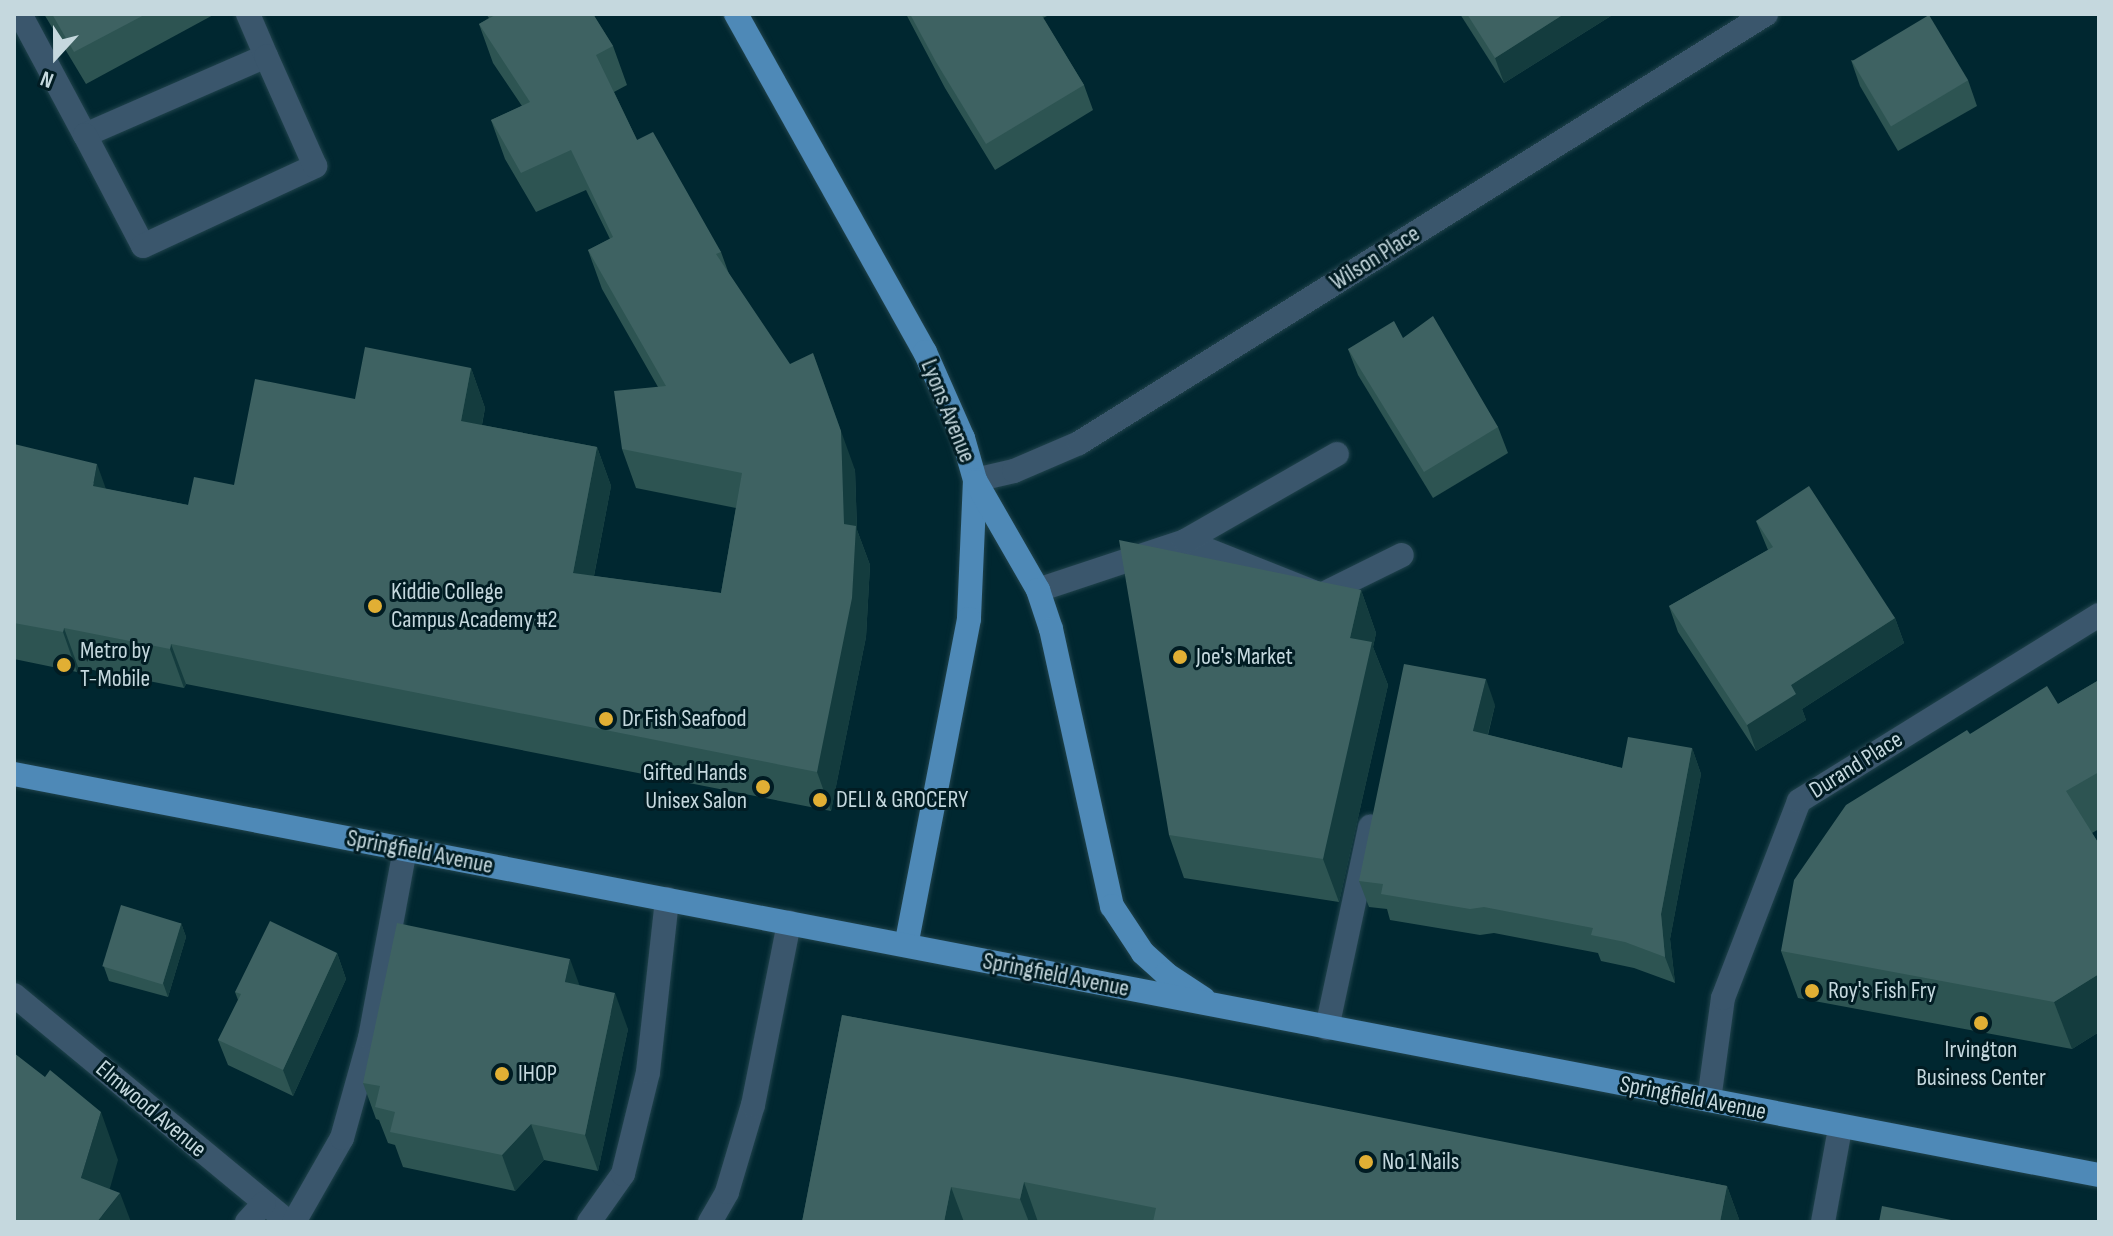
<!DOCTYPE html>
<style>
body{margin:0}
#map{position:relative;width:2113px;height:1236px;overflow:hidden;background:#002730;font-family:"Sofia Sans Condensed",sans-serif}
div>[style]{position:absolute}
[style*='--x']{left:calc(var(--x)*1px);top:calc(var(--y)*1px);width:calc(var(--w)*1px);rotate:calc(var(--a)*1deg)}
.roads{filter:drop-shadow(0 0 2px #20434c) drop-shadow(0 0 2px #20434c)}
.minor>*{height:24px;margin:-12px;padding:0 12px;transform-origin:12px;border-radius:12px;background:#3a566c}
.major>*{height:24px;margin:-12px;padding:0 12px;transform-origin:12px;border-radius:12px;background:#4e89b7}
.wall>*{inset:0;background:#2d5452}
.shaded-wall>*{inset:0;background:#143c3e}
.building>*{inset:0;background:#3e6262;transform-origin:0 0}
.dots>*{width:22px;height:22px;translate:-50% -50%;box-sizing:border-box;border:4px solid #011c23;border-radius:50%}
span{translate:-50% -50%;white-space:nowrap;text-align:center;line-height:1.15;-webkit-text-stroke:6px #011c23;paint-order:stroke}
.street-label{font-size:24px;color:#c5d8de}
.poi-label{font-size:24px;color:#c5d8de}
.left{translate:0 -50%;text-align:left}
.right{translate:-100% -50%;text-align:right}
.frame{position:absolute;inset:0;border:16px solid #c5d8de;pointer-events:none}
.north{position:absolute;left:16px;top:16px;width:80px;height:80px;-webkit-text-stroke:6px #011c23;paint-order:stroke;rotate:201deg;font-size:22px;font-weight:700;line-height:32px;text-align:center;color:#c5d8de}
.north::after{content:'';display:block;margin:auto;width:28px;height:36px;background:#c5d8de;clip-path:polygon(50% 0,100% 100%,50% 72%,0 100%)}
</style>
<div id="map">
<div class="roads">
<div class="minor">
<i style="--x:20;--y:14;--w:137;--a:61.8"></i>
<i style="--x:85;--y:135;--w:197;--a:-23.6"></i>
<i style="--x:266;--y:56;--w:46;--a:-113.2"></i>
<i style="--x:85;--y:135;--w:125;--a:62.4"></i>
<i style="--x:143;--y:246;--w:190;--a:-24.9"></i>
<i style="--x:315;--y:166;--w:120;--a:-114"></i>
<i style="--x:975;--y:480;--w:40;--a:-13"></i>
<i style="--x:1014;--y:471;--w:71;--a:-23.3"></i>
<i style="--x:1079;--y:443;--w:810;--a:-31.98"></i>
<i style="--x:1185;--y:541;--w:146;--a:21.7"></i>
<i style="--x:1321;--y:595;--w:90;--a:-26.3"></i>
<i style="--x:1038;--y:590;--w:155;--a:-18.4"></i>
<i style="--x:1185;--y:541;--w:175;--a:-29.8"></i>
<i style="--x:14;--y:995;--w:356;--a:39.6"></i>
<i style="--x:1327;--y:1028;--w:206;--a:-77.9"></i>
<i style="--x:1709;--y:1100;--w:103;--a:-82.2"></i>
<i style="--x:1723;--y:998;--w:211;--a:-68.9"></i>
<i style="--x:1799;--y:801;--w:353;--a:-31.8"></i>
<i style="--x:247;--y:1222;--w:25;--a:-48"></i>
<i style="--x:294;--y:1222;--w:97;--a:-60.3"></i>
<i style="--x:342;--y:1138;--w:104;--a:-74.4"></i>
<i style="--x:370;--y:1038;--w:192;--a:-79.5"></i>
<i style="--x:589;--y:1222;--w:59;--a:-54.7"></i>
<i style="--x:623;--y:1174;--w:105;--a:-76.2"></i>
<i style="--x:648;--y:1072;--w:174;--a:-83.7"></i>
<i style="--x:710;--y:1222;--w:34;--a:-60"></i>
<i style="--x:727;--y:1192;--w:91;--a:-73.4"></i>
<i style="--x:753;--y:1105;--w:186;--a:-78.8"></i>
<i style="--x:1823;--y:1222;--w:96;--a:-79.7"></i>
</div>
<div class="major">
<i style="--x:736;--y:14;--w:387;--a:60.8"></i>
<i style="--x:925;--y:352;--w:94;--a:66.2"></i>
<i style="--x:963;--y:438;--w:44;--a:74.1"></i>
<i style="--x:975;--y:480;--w:139;--a:92.5"></i>
<i style="--x:969;--y:619;--w:332;--a:100.9"></i>
<i style="--x:976;--y:482;--w:125;--a:60.1"></i>
<i style="--x:1038;--y:590;--w:41;--a:71.6"></i>
<i style="--x:1051;--y:629;--w:284;--a:77.6"></i>
<i style="--x:1112;--y:906;--w:56;--a:56.6"></i>
<i style="--x:1143;--y:953;--w:31;--a:42"></i>
<i style="--x:1166;--y:974;--w:45;--a:33.3"></i>
<i style="--x:14;--y:774;--w:2123;--a:10.89"></i>
</div>
</div>
<div class="wall">
<i style="clip-path:polygon(44px 14px,215px 14px,86px 84px)"></i>
<i style="clip-path:polygon(486px 14px,593px 14px,613px 46px,627px 85px,614px 92px,637px 140px,721px 252px,729px 274px,855px 470px,857px 530px,870px 565px,866px 637px,831px 811px,186px 684px,184px 688px,78px 667px,77px 672px,14px 659px,14px 444px,106px 489px,188px 505px,234px 485px,355px 399px,471px 368px,485px 408px,482px 425px,597px 447px,611px 486px,594px 576px,721px 593px,736px 508px,636px 488px,622px 449px,658px 387px,602px 289px,588px 250px,610px 239px,586px 190px,536px 212px,505px 159px,491px 120px,522px 106px,493px 63px,479px 24px,489px 18px)"></i>
<i style="clip-path:polygon(906px 14px,1051px 14px,1043px 18px,1084px 85px,1093px 110px,995px 170px,945px 88px)"></i>
<i style="clip-path:polygon(1460px 14px,1614px 14px,1504px 83px)"></i>
<i style="clip-path:polygon(1851px 60px,1968px 80px,1977px 106px,1898px 151px,1860px 86px)"></i>
<i style="clip-path:polygon(1403px 338px,1498px 427px,1508px 453px,1433px 498px,1358px 375px,1348px 349px)"></i>
<i style="clip-path:polygon(1756px 521px,1895px 618px,1904px 643px,1802px 709px,1806px 720px,1756px 751px,1678px 632px,1669px 606px,1768px 550px)"></i>
<i style="clip-path:polygon(1361px 590px,1376px 633px,1373px 647px,1388px 685px,1339px 902px,1184px 878px,1169px 835px)"></i>
<i style="clip-path:polygon(2099px 680px,2099px 829px,2092px 833px,2099px 844px,2099px 1032px,2072px 1049px,1798px 998px,1781px 951px,1970px 734px,2058px 704px)"></i>
<i style="clip-path:polygon(1495px 705px,1488px 735px,1622px 768px,1692px 748px,1701px 774px,1670px 939px,1675px 983px,1634px 968px,1601px 961px,1598px 953px,1494px 933px,1480px 935px,1390px 920px,1387px 909px,1369px 907px,1359px 881px)"></i>
<i style="clip-path:polygon(181px 923px,186px 937px,168px 997px,109px 981px,104px 967px)"></i>
<i style="clip-path:polygon(337px 953px,346px 979px,293px 1096px,228px 1065px,218px 1040px,238px 1000px,235px 992px)"></i>
<i style="clip-path:polygon(579px 986px,628px 1029px,598px 1171px,544px 1160px,515px 1191px,403px 1167px,395px 1145px,388px 1143px,379px 1120px,376px 1119px,363px 1083px)"></i>
<i style="clip-path:polygon(842px 1015px,1727px 1186px,1740px 1222px,802px 1222px)"></i>
</div>
<div class="shaded-wall">
<i style="clip-path:polygon(1564px 14px,1614px 14px,1504px 83px,1495px 58px)"></i>
<i style="clip-path:polygon(813px 353px,855px 470px,857px 530px,870px 565px,866px 637px,831px 811px,817px 772px,844px 524px)"></i>
<i style="clip-path:polygon(471px 368px,485px 408px,475px 460px,461px 421px)"></i>
<i style="clip-path:polygon(597px 447px,611px 486px,587px 612px,573px 573px)"></i>
<i style="clip-path:polygon(97px 464px,111px 503px,93px 486px)"></i>
<i style="clip-path:polygon(1361px 590px,1376px 633px,1373px 647px,1388px 685px,1339px 902px,1323px 859px,1350px 638px)"></i>
<i style="clip-path:polygon(1895px 618px,1904px 643px,1802px 709px,1806px 720px,1756px 751px,1747px 725px,1791px 685px)"></i>
<i style="clip-path:polygon(64px 628px,78px 667px,77px 672px,63px 632px)"></i>
<i style="clip-path:polygon(171px 644px,186px 684px,184px 688px,170px 649px)"></i>
<i style="clip-path:polygon(1486px 679px,1495px 705px,1482px 757px,1473px 731px)"></i>
<i style="clip-path:polygon(1692px 748px,1701px 774px,1670px 939px,1675px 983px,1665px 957px,1661px 914px)"></i>
<i style="clip-path:polygon(181px 923px,186px 937px,168px 997px,163px 983px)"></i>
<i style="clip-path:polygon(337px 953px,346px 979px,293px 1096px,283px 1070px)"></i>
<i style="clip-path:polygon(570px 959px,583px 995px,565px 982px)"></i>
<i style="clip-path:polygon(2099px 974px,2099px 1032px,2072px 1049px,2054px 1002px)"></i>
<i style="clip-path:polygon(615px 993px,628px 1029px,598px 1171px,585px 1135px)"></i>
<i style="clip-path:polygon(101px 1112px,118px 1160px,102px 1216px,120px 1193px,131px 1222px,97px 1222px,81px 1178px)"></i>
<i style="clip-path:polygon(531px 1124px,544px 1160px,515px 1191px,502px 1155px)"></i>
<i style="clip-path:polygon(1024px 1182px,1038px 1222px,1029px 1222px,1020px 1199px)"></i>
<i style="clip-path:polygon(1727px 1186px,1740px 1222px,1720px 1222px)"></i>
<i style="clip-path:polygon(951px 1187px,964px 1222px,944px 1222px)"></i>
</div>
<div class="building">
<i style="clip-path:polygon(52px 14px,146px 14px,74px 52px)"></i>
<i style="clip-path:polygon(497px 14px,593px 14px,613px 46px,596px 55px,637px 140px,653px 132px,721px 252px,716px 254px,790px 364px,813px 353px,841px 431px,844px 524px,856px 526px,852px 598px,817px 772px,171px 644px,170px 649px,64px 628px,63px 632px,14px 623px,14px 444px,97px 464px,93px 486px,188px 505px,194px 477px,234px 485px,255px 379px,355px 399px,365px 347px,471px 368px,461px 421px,597px 447px,573px 573px,721px 593px,742px 473px,622px 449px,614px 391px,666px 386px,588px 250px,613px 237px,571px 150px,521px 173px,491px 120px,530px 102px,479px 24px)"></i>
<i style="clip-path:polygon(910px 14px,1041px 14px,1084px 85px,986px 144px,936px 62px)"></i>
<i style="clip-path:polygon(1467px 14px,1564px 14px,1495px 58px)"></i>
<i style="left:1929px;top:15px;width:76px;height:90px;rotate:59deg"></i>
<i style="clip-path:polygon(1433px 316px,1498px 427px,1424px 472px,1348px 349px,1394px 321px,1403px 338px)"></i>
<i style="clip-path:polygon(1809px 486px,1895px 618px,1791px 685px,1796px 694px,1747px 725px,1669px 606px,1773px 547px,1756px 521px)"></i>
<i style="clip-path:polygon(1119px 540px,1361px 590px,1350px 638px,1372px 642px,1323px 859px,1169px 835px)"></i>
<i style="clip-path:polygon(1404px 664px,1486px 679px,1473px 731px,1622px 768px,1628px 737px,1692px 748px,1661px 914px,1665px 957px,1625px 942px,1591px 935px,1593px 928px,1484px 907px,1470px 909px,1381px 894px,1383px 884px,1359px 881px)"></i>
<i style="clip-path:polygon(2099px 680px,2099px 772px,2066px 791px,2099px 844px,2099px 974px,2054px 1002px,1781px 951px,1794px 880px,1846px 805px,1967px 730px,1970px 734px,2047px 686px,2058px 704px)"></i>
<i style="left:121px;top:905px;width:63px;height:64px;rotate:17deg"></i>
<i style="clip-path:polygon(270px 921px,337px 953px,283px 1070px,218px 1040px,241px 994px,235px 992px)"></i>
<i style="clip-path:polygon(397px 923px,570px 959px,565px 982px,615px 993px,585px 1135px,531px 1124px,502px 1155px,390px 1132px,395px 1112px,375px 1107px,380px 1086px,363px 1083px)"></i>
<i style="clip-path:polygon(842px 1015px,1182px 1078px,1727px 1186px,1720px 1222px,1153px 1222px,1156px 1208px,1024px 1182px,1020px 1199px,951px 1187px,944px 1222px,802px 1222px)"></i>
<i style="clip-path:polygon(14px 1053px,45px 1077px,50px 1070px,101px 1112px,81px 1178px,120px 1193px,97px 1222px,14px 1222px)"></i>
<i style="clip-path:polygon(1882px 1206px,1961px 1222px,1879px 1222px)"></i>
</div>
<div class="dots">
<i style="left:375px;top:606px;background:#e1af34"></i>
<i style="left:1180px;top:657px;background:#e1af34"></i>
<i style="left:64px;top:665px;background:#e1af34"></i>
<i style="left:606px;top:719px;background:#e1af34"></i>
<i style="left:763px;top:787px;background:#e1af34"></i>
<i style="left:820px;top:800px;background:#e1af34"></i>
<i style="left:1812px;top:991px;background:#e1af34"></i>
<i style="left:1981px;top:1023px;background:#e1af34"></i>
<i style="left:502px;top:1074px;background:#e1af34"></i>
<i style="left:1366px;top:1162px;background:#e1af34"></i>
</div>
<div class="street-label">
<span style="left:1375px;top:258px;rotate:-32deg">Wilson Place</span>
<span style="left:948px;top:411px;rotate:68deg">Lyons Avenue</span>
<span style="left:1856px;top:765px;rotate:-32deg">Durand Place</span>
<span style="left:420px;top:852px;rotate:11deg">Springfield Avenue</span>
<span style="left:1056px;top:975px;rotate:11deg">Springfield Avenue</span>
<span style="left:1693px;top:1098px;rotate:11deg">Springfield Avenue</span>
<span style="left:151px;top:1109px;rotate:40deg">Elmwood Avenue</span>
</div>
<div class="poi-label">
<span class="left" style="left:391px;top:606px">Kiddie College<br>Campus Academy #2</span>
<span class="left" style="left:80px;top:665px">Metro by<br>T-Mobile</span>
<span class="left" style="left:1196px;top:657px">Joe's Market</span>
<span class="left" style="left:622px;top:719px">Dr Fish Seafood</span>
<span class="right" style="left:747px;top:787px">Gifted Hands<br>Unisex Salon</span>
<span class="left" style="left:836px;top:800px">DELI &amp; GROCERY</span>
<span class="left" style="left:1828px;top:991px">Roy's Fish Fry</span>
<span style="left:1981px;top:1064px">Irvington<br>Business Center</span>
<span class="left" style="left:518px;top:1074px">IHOP</span>
<span class="left" style="left:1382px;top:1162px">No 1 Nails</span>
</div>
<div class="frame"></div>
<div class="north">N</div>
</div>
